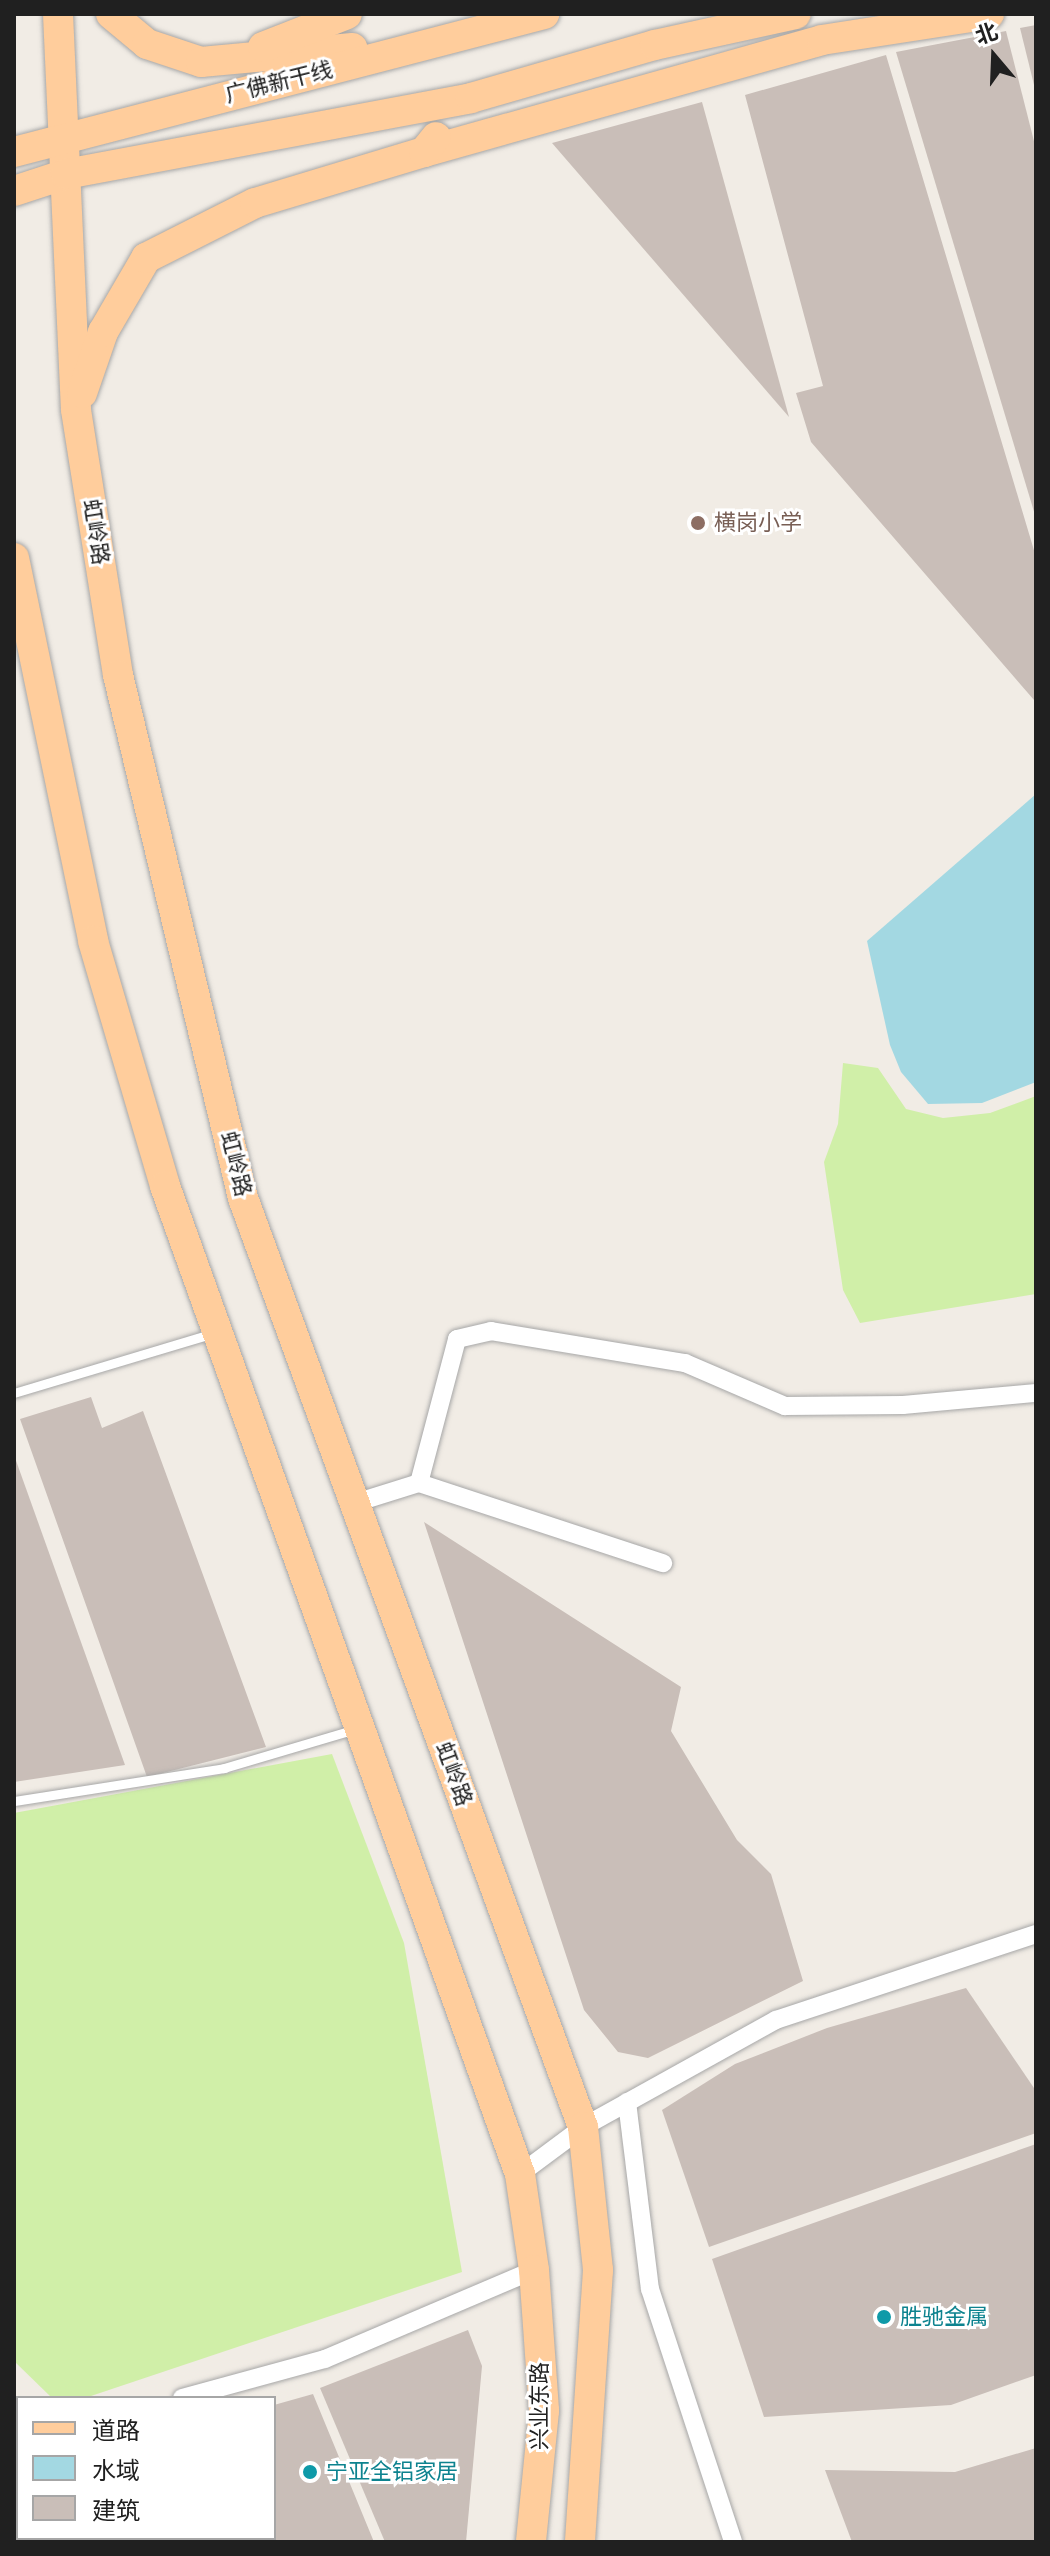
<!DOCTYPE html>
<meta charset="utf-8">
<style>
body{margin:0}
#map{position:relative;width:1050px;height:2556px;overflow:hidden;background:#f1ece5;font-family:Quicksand,"Noto Sans SC",sans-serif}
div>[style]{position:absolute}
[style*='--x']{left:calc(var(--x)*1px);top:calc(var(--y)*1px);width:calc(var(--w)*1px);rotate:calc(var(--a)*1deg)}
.grass>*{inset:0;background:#d0efa8}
.water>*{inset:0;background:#a3d8e2}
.building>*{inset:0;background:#c9beb8;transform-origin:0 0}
.roads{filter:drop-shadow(0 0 2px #a7a7a7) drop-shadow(0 0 2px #a7a7a7)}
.service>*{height:9px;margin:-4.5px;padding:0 4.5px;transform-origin:4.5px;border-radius:4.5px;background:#fff}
.minor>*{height:18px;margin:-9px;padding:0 9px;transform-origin:9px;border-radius:9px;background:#fff}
.primary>*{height:30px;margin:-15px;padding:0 15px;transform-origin:15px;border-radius:15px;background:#ffcd9c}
.dots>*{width:22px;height:22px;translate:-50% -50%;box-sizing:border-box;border:4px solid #fff;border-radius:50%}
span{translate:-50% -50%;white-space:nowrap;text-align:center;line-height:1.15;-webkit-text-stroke:6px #fff;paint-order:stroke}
.street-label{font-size:22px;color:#202020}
.education-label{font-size:22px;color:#785e54}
.left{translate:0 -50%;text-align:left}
.culture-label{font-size:22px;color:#0d838f}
.frame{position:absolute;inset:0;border:16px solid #202020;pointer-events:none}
.legend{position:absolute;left:16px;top:2396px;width:260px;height:144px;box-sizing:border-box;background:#fff;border:2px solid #a6a6a6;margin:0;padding:10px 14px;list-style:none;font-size:24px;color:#202020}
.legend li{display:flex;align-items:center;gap:16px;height:40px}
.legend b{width:40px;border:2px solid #a6a6a6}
.north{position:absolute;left:954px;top:16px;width:80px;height:80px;-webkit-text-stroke:6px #fff;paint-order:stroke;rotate:341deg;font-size:22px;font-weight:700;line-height:32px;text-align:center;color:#202020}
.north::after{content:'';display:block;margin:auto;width:28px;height:36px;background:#202020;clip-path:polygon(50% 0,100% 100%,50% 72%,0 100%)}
</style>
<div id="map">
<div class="grass">
<i style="clip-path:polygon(843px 1063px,878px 1068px,906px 1109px,943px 1118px,990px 1113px,1036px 1096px,1036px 1294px,860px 1323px,843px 1290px,824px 1162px,838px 1124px)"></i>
<i style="clip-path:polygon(332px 1754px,404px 1943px,462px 2272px,85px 2398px,52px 2398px,14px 2361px,14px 1813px)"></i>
</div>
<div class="water">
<i style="clip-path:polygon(1036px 794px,1036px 1082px,982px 1103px,928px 1104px,901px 1072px,890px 1045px,867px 941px)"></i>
</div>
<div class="building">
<i style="clip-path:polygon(1036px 25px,1036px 89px,1035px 89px,1020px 28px)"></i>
<i style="clip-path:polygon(1006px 31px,1036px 149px,1035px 515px,896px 52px)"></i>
<i style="clip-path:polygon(886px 55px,1036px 557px,1034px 700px,811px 442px,796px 393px,823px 386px,745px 95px)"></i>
<i style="clip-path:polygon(702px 102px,789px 417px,552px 143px)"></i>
<i style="clip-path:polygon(91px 1397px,102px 1428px,143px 1411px,266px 1747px,147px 1777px,20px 1419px)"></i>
<i style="clip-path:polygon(14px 1455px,125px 1765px,14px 1782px)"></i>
<i style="clip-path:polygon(424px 1522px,681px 1687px,671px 1731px,737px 1840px,771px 1874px,803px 1981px,648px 2058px,618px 2052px,584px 2010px)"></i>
<i style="clip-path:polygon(966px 1988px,1036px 2091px,1036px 2133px,709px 2247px,662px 2110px,735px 2064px,827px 2028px)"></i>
<i style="clip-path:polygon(1036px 2144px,1036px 2375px,951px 2405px,764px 2417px,712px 2259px)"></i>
<i style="clip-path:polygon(468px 2330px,482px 2366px,466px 2542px,385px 2542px,320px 2388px)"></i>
<i style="clip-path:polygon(313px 2394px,374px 2542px,142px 2542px,140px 2538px,274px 2538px,274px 2405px)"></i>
<i style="clip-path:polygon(1036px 2448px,1036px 2542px,852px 2542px,825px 2470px,955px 2472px)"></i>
<i style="left:30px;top:2538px;width:98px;height:4px"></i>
</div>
<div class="roads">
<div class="service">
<i style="--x:14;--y:1393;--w:209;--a:-16.7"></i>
<i style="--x:14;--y:1801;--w:213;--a:-8.9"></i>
<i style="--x:224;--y:1768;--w:138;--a:-16.5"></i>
</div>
<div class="minor">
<i style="--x:419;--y:1483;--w:149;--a:-75.2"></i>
<i style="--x:457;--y:1339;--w:35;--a:-13"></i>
<i style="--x:491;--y:1331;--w:197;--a:9.4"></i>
<i style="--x:685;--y:1363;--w:109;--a:23.3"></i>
<i style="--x:785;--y:1406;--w:118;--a:-0.5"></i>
<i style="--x:903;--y:1405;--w:134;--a:-5.2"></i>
<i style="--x:355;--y:1503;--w:67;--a:-17.4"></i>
<i style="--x:419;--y:1483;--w:257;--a:18.2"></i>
<i style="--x:627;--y:2102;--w:188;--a:83"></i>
<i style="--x:650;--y:2289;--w:266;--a:71.8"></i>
<i style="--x:520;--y:2174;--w:79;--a:-36.7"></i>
<i style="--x:583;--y:2127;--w:221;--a:-29"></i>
<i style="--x:776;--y:2020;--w:274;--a:-18.3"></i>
<i style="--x:182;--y:2398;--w:148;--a:-15.3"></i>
<i style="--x:325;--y:2359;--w:227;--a:-23.1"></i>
<i style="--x:14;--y:2444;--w:4;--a:-14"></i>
</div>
<div class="primary">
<i style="--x:58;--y:14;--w:396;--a:87.4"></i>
<i style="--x:76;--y:410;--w:268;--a:81"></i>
<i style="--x:118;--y:675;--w:538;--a:76.56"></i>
<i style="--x:243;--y:1198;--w:989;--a:69.9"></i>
<i style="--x:583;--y:2127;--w:144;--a:84"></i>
<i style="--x:598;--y:2270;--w:273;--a:93.8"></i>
<i style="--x:111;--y:14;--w:47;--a:39.8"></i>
<i style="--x:147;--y:44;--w:57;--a:18.4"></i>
<i style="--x:201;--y:62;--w:152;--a:-5.3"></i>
<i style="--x:263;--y:47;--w:90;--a:-21.4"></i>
<i style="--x:14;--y:152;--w:548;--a:-14.59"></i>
<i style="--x:424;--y:152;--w:413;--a:-15.7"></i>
<i style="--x:822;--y:40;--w:169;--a:-8.8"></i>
<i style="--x:14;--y:191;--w:55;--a:-18.1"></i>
<i style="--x:66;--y:174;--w:412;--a:-10.6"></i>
<i style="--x:471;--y:98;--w:191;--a:-16.1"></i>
<i style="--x:655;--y:45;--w:144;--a:-12.4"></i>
<i style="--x:82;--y:393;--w:65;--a:-71"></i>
<i style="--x:103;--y:332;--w:86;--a:-59.8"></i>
<i style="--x:146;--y:258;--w:122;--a:-26.8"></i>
<i style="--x:255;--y:203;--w:177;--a:-16.8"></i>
<i style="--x:424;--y:152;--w:19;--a:-51"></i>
<i style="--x:14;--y:558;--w:391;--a:78.3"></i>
<i style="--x:93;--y:941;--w:255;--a:73.6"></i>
<i style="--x:165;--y:1186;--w:1050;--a:70.24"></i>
<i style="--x:520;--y:2174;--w:97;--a:81.7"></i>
<i style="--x:534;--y:2270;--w:141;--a:85.9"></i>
<i style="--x:544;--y:2411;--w:132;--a:95.7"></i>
</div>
</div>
<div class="dots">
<i style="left:698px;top:523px;background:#8d6e63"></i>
<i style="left:884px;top:2317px;background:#0f9aa8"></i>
<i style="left:310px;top:2472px;background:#0f9aa8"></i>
</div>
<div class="street-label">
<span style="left:279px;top:82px;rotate:-14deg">广佛新干线</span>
<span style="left:96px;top:532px;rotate:81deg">虹岭路</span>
<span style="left:236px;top:1164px;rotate:76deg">虹岭路</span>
<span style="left:454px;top:1774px;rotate:70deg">虹岭路</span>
<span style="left:540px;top:2406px;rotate:-90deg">兴业东路</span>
</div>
<div class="education-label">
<span class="left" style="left:714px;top:523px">横岗小学</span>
</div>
<div class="culture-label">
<span class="left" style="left:900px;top:2317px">胜驰金属</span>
<span class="left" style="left:326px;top:2472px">宁亚全铝家居</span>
</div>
<div class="frame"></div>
<ul class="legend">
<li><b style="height:10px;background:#ffcd9c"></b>道路</li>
<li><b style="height:22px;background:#a3d8e2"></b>水域</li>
<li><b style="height:22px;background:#c9beb8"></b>建筑</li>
</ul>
<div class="north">北</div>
</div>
